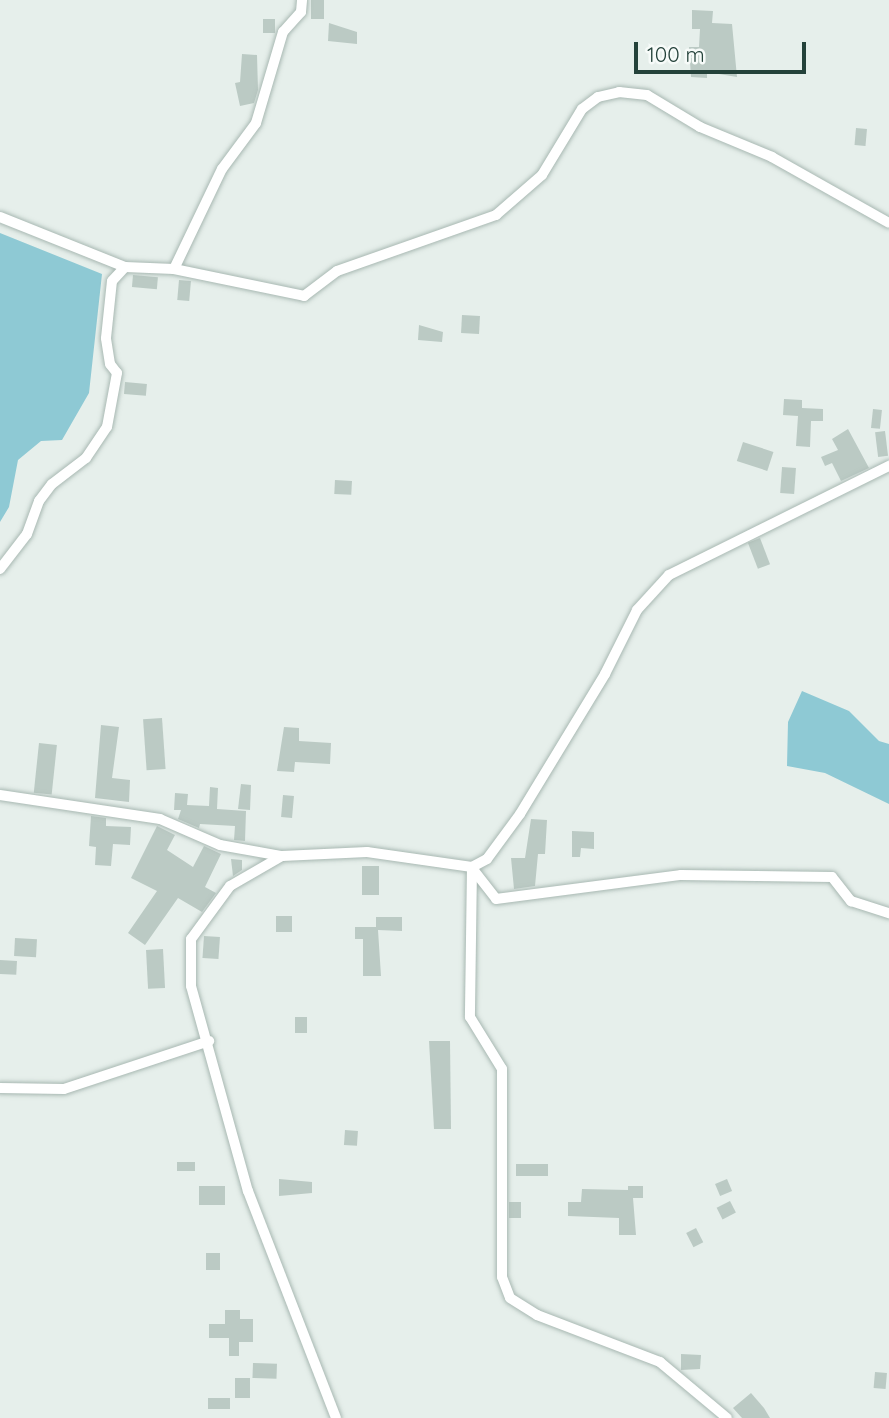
<!DOCTYPE html>
<style>
body{margin:0}
#map{position:relative;width:889px;height:1418px;overflow:hidden;background:#e6efeb;font-family:Quicksand,sans-serif}
div>[style]{position:absolute}
[style*='--x']{left:calc(var(--x)*1px);top:calc(var(--y)*1px);width:calc(var(--w)*1px);rotate:calc(var(--a)*1deg)}
.water>*{inset:0;background:#8ec9d4}
.building>*{inset:0;background:#bbcac4;transform-origin:0 0}
.roads{filter:drop-shadow(0 0 2px #a8b8b2) drop-shadow(0 0 2px #a8b8b2)}
.minor>*{height:10px;margin:-5px;padding:0 5px;transform-origin:5px;border-radius:5px;background:#fff}
span{translate:-50% -50%;white-space:nowrap;text-align:center;line-height:1.15;-webkit-text-stroke:6px #f7fbf9;paint-order:stroke}
.scale{position:absolute;left:634px;top:42px;width:172px;height:32px;box-sizing:border-box;border:4px solid #24423a;border-top:0;padding-left:9px;font-size:21px;line-height:24px;white-space:nowrap;color:#24423a;-webkit-text-stroke:5px #f7fbf9;paint-order:stroke}
</style>
<div id="map">
<div class="water">
<i style="clip-path:polygon(0 233px,102px 274px,89px 393px,62px 440px,41px 441px,18px 460px,9px 507px,0 522px)"></i>
<i style="clip-path:polygon(802px 691px,849px 711px,879px 741px,889px 744px,889px 804px,825px 773px,787px 766px,788px 722px)"></i>
</div>
<div class="building">
<i style="left:311px;top:0;width:13px;height:19px"></i>
<i style="clip-path:polygon(692px 10px,713px 11px,712px 23px,732px 24px,737px 77px,707px 72px,707px 78px,691px 77px,689px 47px,699px 47px,700px 29px,692px 29px)"></i>
<i style="left:263px;top:19px;width:12px;height:14px"></i>
<i style="clip-path:polygon(329px 23px,357px 32px,357px 44px,328px 41px)"></i>
<i style="clip-path:polygon(242px 54px,257px 55px,258px 90px,254px 103px,240px 106px,235px 83px,240px 82px)"></i>
<i style="left:856px;top:128px;width:11px;height:17px;rotate:5deg"></i>
<i style="left:133px;top:275px;width:25px;height:12px;rotate:5deg"></i>
<i style="left:179px;top:280px;width:12px;height:20px;rotate:5deg"></i>
<i style="left:462px;top:315px;width:18px;height:18px;rotate:3deg"></i>
<i style="clip-path:polygon(419px 325px,443px 332px,442px 342px,418px 340px)"></i>
<i style="left:125px;top:382px;width:22px;height:12px;rotate:5deg"></i>
<i style="clip-path:polygon(784px 399px,802px 400px,802px 408px,823px 409px,823px 421px,811px 421px,810px 447px,796px 446px,798px 416px,783px 415px)"></i>
<i style="left:873px;top:409px;width:9px;height:19px;rotate:6deg"></i>
<i style="clip-path:polygon(848px 429px,869px 468px,841px 481px,832px 463px,825px 466px,821px 457px,838px 450px,832px 439px)"></i>
<i style="left:885px;top:431px;width:25px;height:10px;rotate:83deg"></i>
<i style="left:743px;top:442px;width:32px;height:20px;rotate:18deg"></i>
<i style="left:782px;top:467px;width:14px;height:26px;rotate:4deg"></i>
<i style="left:335px;top:480px;width:17px;height:14px;rotate:3deg"></i>
<i style="left:760px;top:538px;width:28px;height:13px;rotate:69deg"></i>
<i style="left:162px;top:718px;width:51px;height:19px;rotate:86deg"></i>
<i style="clip-path:polygon(101px 725px,119px 727px,112px 778px,130px 780px,129px 802px,95px 798px)"></i>
<i style="clip-path:polygon(284px 727px,299px 728px,299px 741px,331px 743px,330px 764px,295px 762px,294px 772px,277px 771px)"></i>
<i style="left:39px;top:743px;width:18px;height:50px;rotate:6deg"></i>
<i style="clip-path:polygon(241px 784px,251px 785px,250px 810px,238px 809px)"></i>
<i style="clip-path:polygon(210px 787px,218px 788px,217px 809px,246px 811px,245px 841px,234px 840px,235px 826px,200px 824px,199px 828px,178px 819px,181px 810px,174px 810px,175px 793px,188px 794px,187px 805px,209px 806px)"></i>
<i style="left:283px;top:795px;width:11px;height:22px;rotate:5deg"></i>
<i style="clip-path:polygon(91px 816px,106px 818px,106px 826px,131px 827px,130px 845px,113px 844px,111px 866px,95px 865px,96px 847px,89px 846px)"></i>
<i style="clip-path:polygon(531px 819px,547px 820px,545px 854px,538px 854px,535px 886px,514px 889px,511px 858px,525px 858px)"></i>
<i style="clip-path:polygon(157px 826px,175px 835px,167px 850px,193px 867px,204px 846px,221px 854px,205px 887px,216px 893px,202px 912px,178px 898px,145px 945px,128px 933px,157px 891px,131px 878px)"></i>
<i style="clip-path:polygon(572px 831px,594px 832px,594px 849px,581px 848px,580px 857px,572px 857px)"></i>
<i style="clip-path:polygon(231px 859px,242px 860px,242px 870px,233px 876px)"></i>
<i style="left:362px;top:866px;width:17px;height:29px"></i>
<i style="left:276px;top:916px;width:16px;height:16px"></i>
<i style="clip-path:polygon(376px 917px,402px 917px,402px 931px,378px 930px,381px 976px,363px 976px,363px 939px,355px 939px,355px 927px,376px 927px)"></i>
<i style="left:204px;top:936px;width:16px;height:22px;rotate:4deg"></i>
<i style="left:15px;top:938px;width:22px;height:18px;rotate:3deg"></i>
<i style="left:163px;top:949px;width:39px;height:17px;rotate:87deg"></i>
<i style="left:0;top:960px;width:17px;height:14px;rotate:3deg"></i>
<i style="left:295px;top:1017px;width:12px;height:16px"></i>
<i style="clip-path:polygon(429px 1041px,450px 1041px,451px 1129px,434px 1129px)"></i>
<i style="left:345px;top:1130px;width:13px;height:15px;rotate:4deg"></i>
<i style="left:177px;top:1162px;width:18px;height:9px"></i>
<i style="left:516px;top:1164px;width:32px;height:12px"></i>
<i style="clip-path:polygon(279px 1179px,312px 1182px,312px 1193px,279px 1196px)"></i>
<i style="left:727px;top:1179px;width:13px;height:13px;rotate:67deg"></i>
<i style="left:199px;top:1186px;width:26px;height:19px"></i>
<i style="clip-path:polygon(628px 1186px,643px 1186px,643px 1198px,633px 1198px,636px 1235px,619px 1235px,619px 1218px,568px 1216px,568px 1202px,581px 1202px,582px 1189px,628px 1190px)"></i>
<i style="left:730px;top:1201px;width:13px;height:15px;rotate:63deg"></i>
<i style="left:509px;top:1202px;width:12px;height:16px"></i>
<i style="left:696px;top:1228px;width:16px;height:11px;rotate:63deg"></i>
<i style="left:206px;top:1253px;width:14px;height:17px"></i>
<i style="clip-path:polygon(225px 1310px,240px 1310px,240px 1319px,253px 1319px,253px 1342px,239px 1342px,239px 1356px,229px 1356px,229px 1338px,209px 1338px,209px 1324px,225px 1324px)"></i>
<i style="clip-path:polygon(681px 1354px,701px 1355px,700px 1369px,681px 1370px)"></i>
<i style="left:253px;top:1363px;width:24px;height:15px;rotate:2deg"></i>
<i style="left:875px;top:1372px;width:12px;height:16px;rotate:5deg"></i>
<i style="left:235px;top:1378px;width:15px;height:20px"></i>
<i style="clip-path:polygon(751px 1393px,764px 1408px,770px 1418px,742px 1418px,733px 1408px)"></i>
<i style="left:208px;top:1398px;width:22px;height:11px"></i>
</div>
<div class="roads">
<div class="minor">
<i style="--x:0;--y:217;--w:135;--a:21.8"></i>
<i style="--x:125;--y:267;--w:49;--a:2.3"></i>
<i style="--x:174;--y:269;--w:133;--a:11.7"></i>
<i style="--x:304;--y:296;--w:41;--a:-37.1"></i>
<i style="--x:337;--y:271;--w:169;--a:-19.4"></i>
<i style="--x:496;--y:215;--w:61;--a:-41"></i>
<i style="--x:542;--y:175;--w:77;--a:-58.8"></i>
<i style="--x:582;--y:109;--w:20;--a:-37"></i>
<i style="--x:598;--y:97;--w:22;--a:-13"></i>
<i style="--x:619;--y:92;--w:28;--a:6"></i>
<i style="--x:647;--y:95;--w:62;--a:31.1"></i>
<i style="--x:700;--y:127;--w:78;--a:22.6"></i>
<i style="--x:772;--y:157;--w:134;--a:29.4"></i>
<i style="--x:174;--y:269;--w:111;--a:-64.4"></i>
<i style="--x:222;--y:169;--w:57;--a:-53.5"></i>
<i style="--x:256;--y:123;--w:95;--a:-73.5"></i>
<i style="--x:283;--y:32;--w:27;--a:-48"></i>
<i style="--x:301;--y:12;--w:12;--a:-85"></i>
<i style="--x:0;--y:569;--w:44;--a:-52.4"></i>
<i style="--x:27;--y:534;--w:35;--a:-70"></i>
<i style="--x:39;--y:501;--w:21;--a:-53"></i>
<i style="--x:52;--y:484;--w:43;--a:-37.4"></i>
<i style="--x:86;--y:458;--w:37;--a:-56"></i>
<i style="--x:107;--y:427;--w:55;--a:-79.5"></i>
<i style="--x:117;--y:373;--w:11;--a:-128"></i>
<i style="--x:110;--y:364;--w:26;--a:-99"></i>
<i style="--x:106;--y:338;--w:57;--a:-84"></i>
<i style="--x:112;--y:281;--w:19;--a:-47"></i>
<i style="--x:0;--y:795;--w:162;--a:8.5"></i>
<i style="--x:160;--y:819;--w:65;--a:23.4"></i>
<i style="--x:220;--y:845;--w:63;--a:10.1"></i>
<i style="--x:282;--y:856;--w:85;--a:-2.7"></i>
<i style="--x:367;--y:852;--w:106;--a:8.1"></i>
<i style="--x:472;--y:867;--w:17;--a:-28"></i>
<i style="--x:487;--y:859;--w:56;--a:-53.7"></i>
<i style="--x:520;--y:814;--w:164;--a:-58.7"></i>
<i style="--x:605;--y:674;--w:72;--a:-63.4"></i>
<i style="--x:637;--y:610;--w:47;--a:-47.6"></i>
<i style="--x:669;--y:575;--w:246;--a:-26.4"></i>
<i style="--x:282;--y:856;--w:60;--a:150"></i>
<i style="--x:230;--y:886;--w:66;--a:126.3"></i>
<i style="--x:191;--y:939;--w:47;--a:90"></i>
<i style="--x:191;--y:986;--w:213;--a:74.5"></i>
<i style="--x:248;--y:1191;--w:243;--a:68.8"></i>
<i style="--x:472;--y:867;--w:150;--a:90.8"></i>
<i style="--x:470;--y:1017;--w:61;--a:58.4"></i>
<i style="--x:502;--y:1069;--w:208;--a:90"></i>
<i style="--x:502;--y:1277;--w:22;--a:69"></i>
<i style="--x:510;--y:1298;--w:32;--a:32"></i>
<i style="--x:537;--y:1315;--w:132;--a:20.9"></i>
<i style="--x:660;--y:1362;--w:87;--a:39.9"></i>
<i style="--x:472;--y:868;--w:39;--a:52"></i>
<i style="--x:496;--y:899;--w:187;--a:-7.4"></i>
<i style="--x:681;--y:875;--w:151;--a:0.8"></i>
<i style="--x:832;--y:877;--w:31;--a:52"></i>
<i style="--x:851;--y:901;--w:40;--a:18"></i>
<i style="--x:0;--y:1088;--w:64;--a:0.9"></i>
<i style="--x:64;--y:1089;--w:153;--a:-18.3"></i>
</div>
</div>
<div class="scale">100 m</div>
</div>
